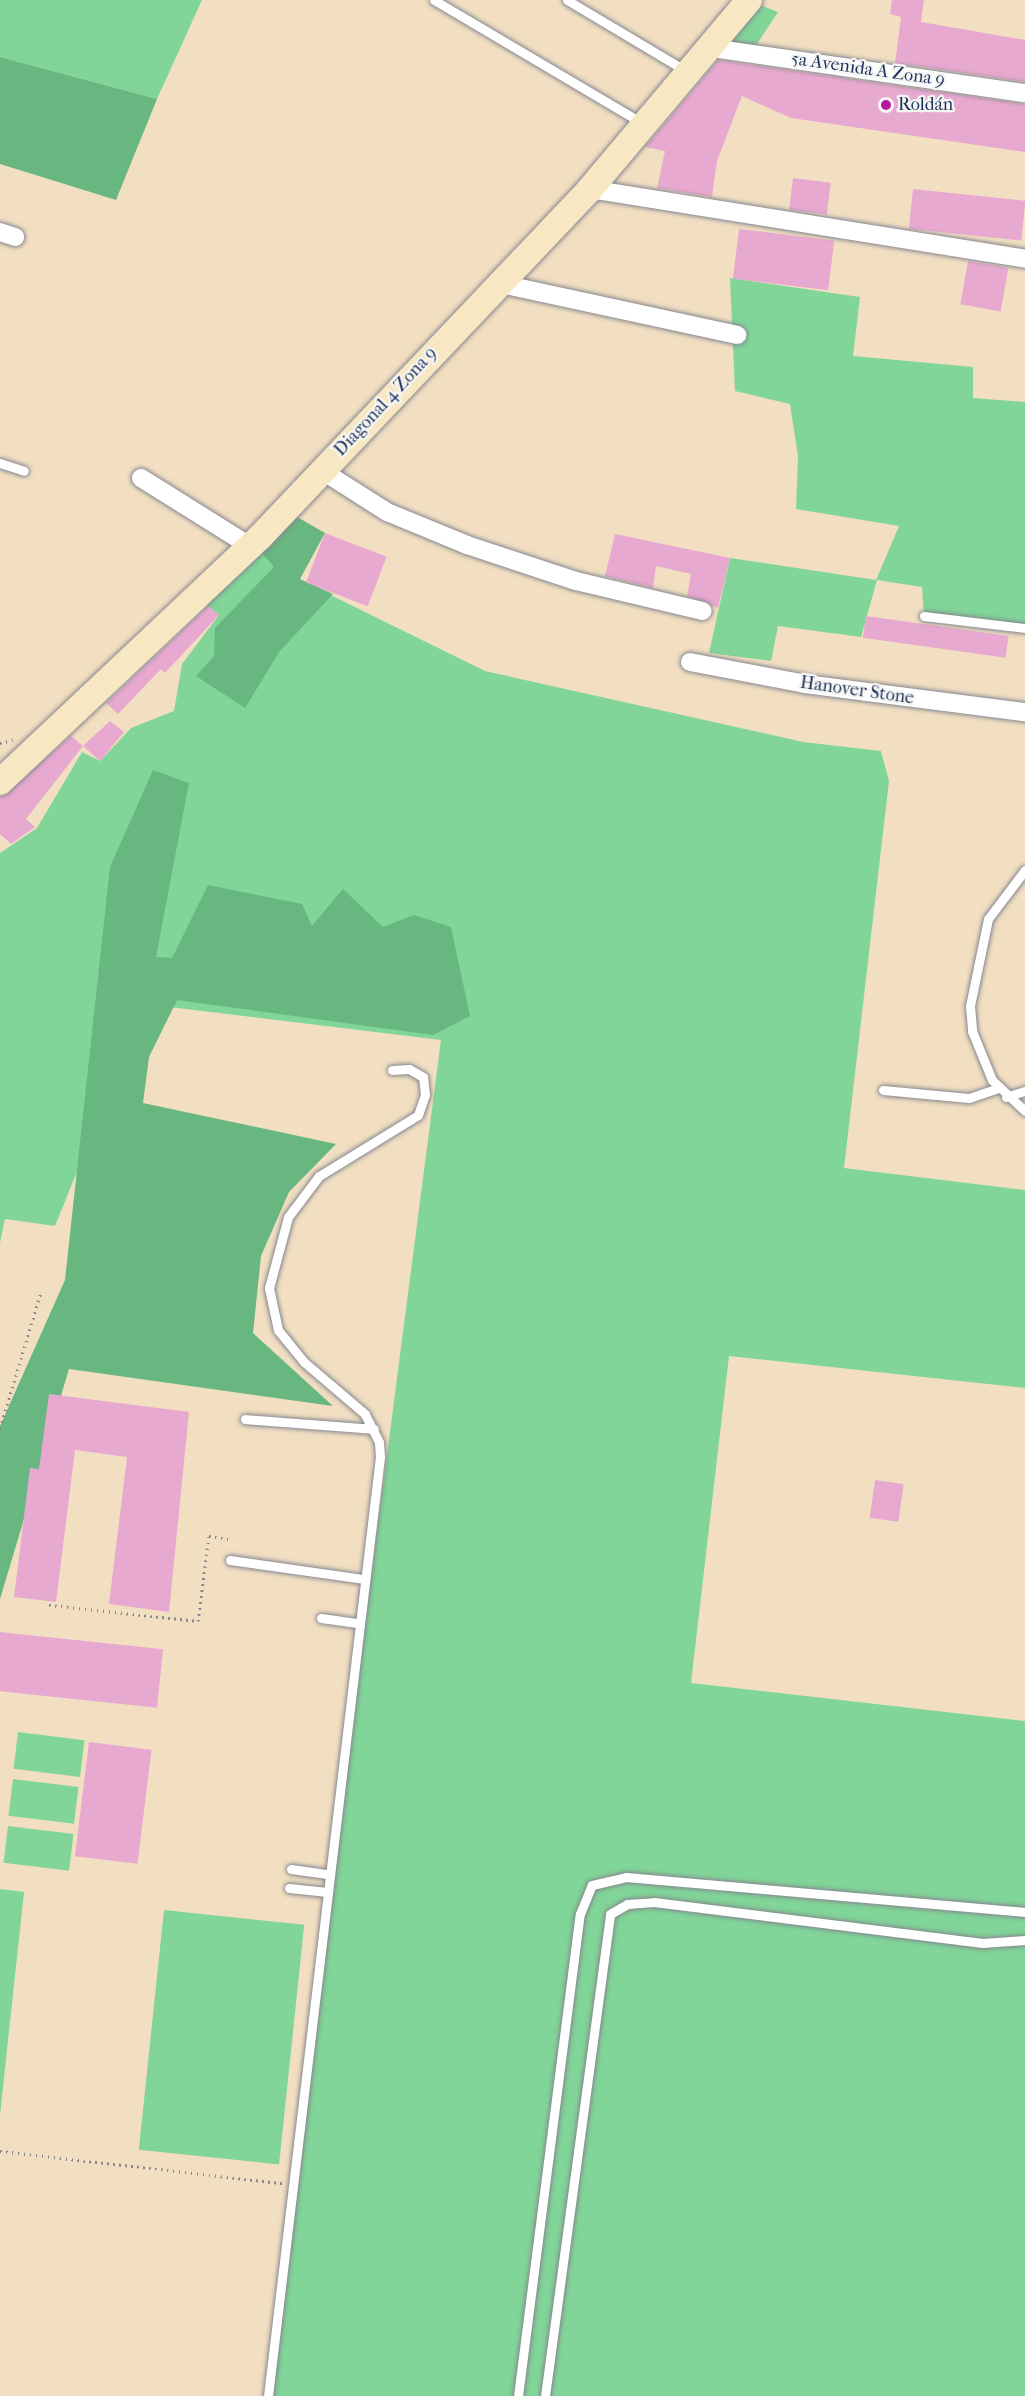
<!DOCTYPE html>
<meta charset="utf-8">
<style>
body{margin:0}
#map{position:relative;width:1025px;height:2396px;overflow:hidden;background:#f2dfc2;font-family:"IM FELL French Canon",serif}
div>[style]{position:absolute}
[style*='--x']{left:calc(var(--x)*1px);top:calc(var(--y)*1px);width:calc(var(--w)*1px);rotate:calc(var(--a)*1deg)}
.green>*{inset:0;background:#81d598;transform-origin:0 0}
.forest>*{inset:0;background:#68b680}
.building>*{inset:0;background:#e8a9d0;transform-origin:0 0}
.path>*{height:3px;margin-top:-1.5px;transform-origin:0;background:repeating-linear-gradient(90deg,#868790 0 1.5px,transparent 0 6px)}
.roads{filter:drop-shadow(0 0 2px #868790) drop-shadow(0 0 2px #868790)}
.service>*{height:9px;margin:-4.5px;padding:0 4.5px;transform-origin:4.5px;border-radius:4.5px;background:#fff}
.minor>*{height:18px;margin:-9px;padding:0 9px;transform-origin:9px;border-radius:9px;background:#fff}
.secondary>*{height:26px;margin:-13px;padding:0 13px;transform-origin:13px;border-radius:13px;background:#f7e8c3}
.dots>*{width:16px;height:16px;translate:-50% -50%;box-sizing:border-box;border:3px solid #f6f6f2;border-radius:50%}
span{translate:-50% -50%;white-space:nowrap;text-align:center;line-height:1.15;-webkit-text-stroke:4.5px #f6f6f2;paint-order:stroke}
.street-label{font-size:18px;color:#1b2f5e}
.poi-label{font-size:18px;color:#1b2f5e}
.left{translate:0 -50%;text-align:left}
</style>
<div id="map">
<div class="green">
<i style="clip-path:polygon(0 0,202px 0,157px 99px,0 57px)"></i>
<i style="clip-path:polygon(750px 1px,778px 12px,753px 50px,716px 46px)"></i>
<i style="clip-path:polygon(730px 278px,860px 297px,853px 356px,973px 367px,973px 398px,1025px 402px,1025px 628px,924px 616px,922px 587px,877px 580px,861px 637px,778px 626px,771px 661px,709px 653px,730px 558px,876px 580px,899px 526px,796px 509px,798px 456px,790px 404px,735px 391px)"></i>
<i style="clip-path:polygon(292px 514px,300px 580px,485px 671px,803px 742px,881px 751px,889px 781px,844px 1168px,1025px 1190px,1025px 1388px,729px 1356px,691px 1683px,1025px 1721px,1025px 2396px,271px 2396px,292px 2185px,441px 1040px,145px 1004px,55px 1226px,5px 1219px,0 1243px,0 853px,37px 828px,82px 752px,100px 761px,131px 728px,174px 711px,182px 664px,219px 615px,203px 602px)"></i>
<i style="left:18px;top:1732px;width:67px;height:37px;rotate:7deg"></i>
<i style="left:13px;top:1779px;width:66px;height:37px;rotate:7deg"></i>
<i style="left:8px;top:1826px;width:66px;height:37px;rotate:7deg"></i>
<i style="clip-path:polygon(0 1889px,24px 1892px,0 2115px)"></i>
<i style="left:164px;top:1910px;width:141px;height:241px;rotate:6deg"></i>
</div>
<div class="forest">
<i style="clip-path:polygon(0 57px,157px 99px,116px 200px,0 164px)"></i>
<i style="clip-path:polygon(292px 514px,325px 533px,300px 579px,333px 594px,279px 652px,245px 708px,196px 676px,214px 656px,215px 628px,274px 567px,262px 553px)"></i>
<i style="clip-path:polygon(153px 770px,189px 783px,156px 957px,172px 958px,208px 885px,302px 904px,312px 926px,343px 889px,383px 927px,414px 915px,451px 927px,470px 1016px,433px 1035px,177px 1000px,149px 1057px,143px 1103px,336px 1144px,289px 1192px,261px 1256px,253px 1333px,333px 1406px,69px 1369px,0 1599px,0 1426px,65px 1280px,110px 867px)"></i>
</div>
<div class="building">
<i style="clip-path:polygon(892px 0,924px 0,921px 22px,1025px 40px,1025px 82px,895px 63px,901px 17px,890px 14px)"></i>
<i style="clip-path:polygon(718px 60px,1025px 104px,1025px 152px,791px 118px,742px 96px,717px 161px,712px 197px,657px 188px,665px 151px,645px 147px)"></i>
<i style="left:793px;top:178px;width:38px;height:32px;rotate:7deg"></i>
<i style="left:913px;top:189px;width:113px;height:40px;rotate:6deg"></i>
<i style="left:739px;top:229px;width:96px;height:50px;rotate:7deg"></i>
<i style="left:968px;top:261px;width:41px;height:44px;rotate:10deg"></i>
<i style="left:325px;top:533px;width:66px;height:53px;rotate:21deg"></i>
<i style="clip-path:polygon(615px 534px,730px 558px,718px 608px,687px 596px,691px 574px,656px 566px,653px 588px,605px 576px)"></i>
<i style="clip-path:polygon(208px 606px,219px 615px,165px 673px,161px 669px,118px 714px,106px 703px)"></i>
<i style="left:866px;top:616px;width:144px;height:22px;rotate:8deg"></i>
<i style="clip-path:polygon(110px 721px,124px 732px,100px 761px,83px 746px)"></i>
<i style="clip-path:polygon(71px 736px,83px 746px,26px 819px,35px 827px,11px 844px,0 834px,0 797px)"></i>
<i style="clip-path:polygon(49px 1394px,189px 1412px,169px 1612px,109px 1604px,127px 1457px,75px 1450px,56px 1602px,14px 1597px,30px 1468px,39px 1469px)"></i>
<i style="left:875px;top:1480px;width:29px;height:38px;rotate:8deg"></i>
<i style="left:0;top:1632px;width:164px;height:59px;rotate:6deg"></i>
<i style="left:89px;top:1742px;width:63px;height:115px;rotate:7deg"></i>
</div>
<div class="path">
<i style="--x:0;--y:743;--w:13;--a:-13"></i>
<i style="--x:0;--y:1428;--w:142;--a:-73.2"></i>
<i style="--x:49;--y:1605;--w:150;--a:6.1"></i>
<i style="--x:198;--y:1621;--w:86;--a:-82.6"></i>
<i style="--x:209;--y:1536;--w:20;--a:9"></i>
<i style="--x:0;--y:2151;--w:284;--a:6.5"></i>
</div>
<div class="roads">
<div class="service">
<i style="--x:434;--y:0;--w:244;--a:30.6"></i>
<i style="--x:567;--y:0;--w:139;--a:30.8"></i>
<i style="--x:0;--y:463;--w:25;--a:18"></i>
<i style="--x:924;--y:616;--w:102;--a:6.8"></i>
<i style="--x:1025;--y:870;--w:61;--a:127.1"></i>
<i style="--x:988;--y:919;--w:89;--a:101.7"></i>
<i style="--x:970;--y:1006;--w:25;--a:85"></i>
<i style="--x:972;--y:1031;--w:53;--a:67.8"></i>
<i style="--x:992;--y:1080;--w:45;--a:43.2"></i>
<i style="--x:883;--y:1090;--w:86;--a:5.3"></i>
<i style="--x:969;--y:1098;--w:31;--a:-19"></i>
<i style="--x:1006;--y:1097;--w:20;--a:-18"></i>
<i style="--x:245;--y:1419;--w:129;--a:4.4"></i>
<i style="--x:230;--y:1560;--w:134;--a:8.1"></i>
<i style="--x:321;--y:1618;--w:36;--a:8"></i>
<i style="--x:291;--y:1869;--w:37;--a:8"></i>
<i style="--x:289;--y:1888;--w:36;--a:6"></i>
<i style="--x:268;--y:2396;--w:946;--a:-83.2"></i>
<i style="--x:380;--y:1457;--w:15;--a:-94"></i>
<i style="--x:379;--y:1442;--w:31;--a:-117"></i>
<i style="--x:365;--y:1414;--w:80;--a:-139.6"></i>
<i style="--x:304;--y:1362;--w:41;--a:-129.1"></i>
<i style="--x:278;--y:1330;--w:43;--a:-102.1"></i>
<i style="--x:269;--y:1288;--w:73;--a:-75"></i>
<i style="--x:288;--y:1217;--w:51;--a:-52.9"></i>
<i style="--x:319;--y:1176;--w:116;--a:-31.6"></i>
<i style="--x:418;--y:1115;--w:21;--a:-71"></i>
<i style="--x:425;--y:1095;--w:18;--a:-96"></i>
<i style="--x:423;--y:1077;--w:16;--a:-150"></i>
<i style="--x:409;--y:1069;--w:17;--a:177"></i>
<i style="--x:518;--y:2396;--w:486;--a:-82.7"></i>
<i style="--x:580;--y:1914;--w:31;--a:-68"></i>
<i style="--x:592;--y:1885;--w:35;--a:-13"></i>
<i style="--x:626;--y:1877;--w:401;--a:5"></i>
<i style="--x:545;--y:2396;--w:486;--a:-82.3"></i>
<i style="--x:610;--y:1914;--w:20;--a:-30"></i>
<i style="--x:627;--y:1904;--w:27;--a:-4"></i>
<i style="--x:654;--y:1902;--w:331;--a:7.1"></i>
<i style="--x:982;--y:1943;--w:43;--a:-4"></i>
</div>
<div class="minor">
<i style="--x:711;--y:48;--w:317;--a:8.2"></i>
<i style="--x:590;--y:189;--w:441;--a:9.1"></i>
<i style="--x:0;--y:232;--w:16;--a:18"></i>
<i style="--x:497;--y:283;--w:246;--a:12.2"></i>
<i style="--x:321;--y:470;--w:78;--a:32.5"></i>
<i style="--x:387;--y:512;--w:87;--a:22.4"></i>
<i style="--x:467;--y:545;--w:115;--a:18.3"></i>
<i style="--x:576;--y:581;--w:130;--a:13.3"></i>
<i style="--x:141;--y:478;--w:128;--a:32"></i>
<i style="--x:690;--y:662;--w:117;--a:10.8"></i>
<i style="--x:805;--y:684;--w:222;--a:7.3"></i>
</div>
<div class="secondary">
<i style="--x:0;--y:782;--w:357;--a:-43.3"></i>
<i style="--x:260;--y:537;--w:480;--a:-46.5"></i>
<i style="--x:590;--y:189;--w:247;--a:-49.9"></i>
</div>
</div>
<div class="dots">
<i style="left:886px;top:105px;background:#b5179e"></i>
</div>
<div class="street-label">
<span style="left:868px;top:70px;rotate:8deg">5a Avenida A Zona 9</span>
<span style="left:386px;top:402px;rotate:-47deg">Diagonal 4 Zona 9</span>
<span style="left:857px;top:691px;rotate:8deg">Hanover Stone</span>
</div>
<div class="poi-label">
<span class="left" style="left:898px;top:105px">Roldán</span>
</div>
</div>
